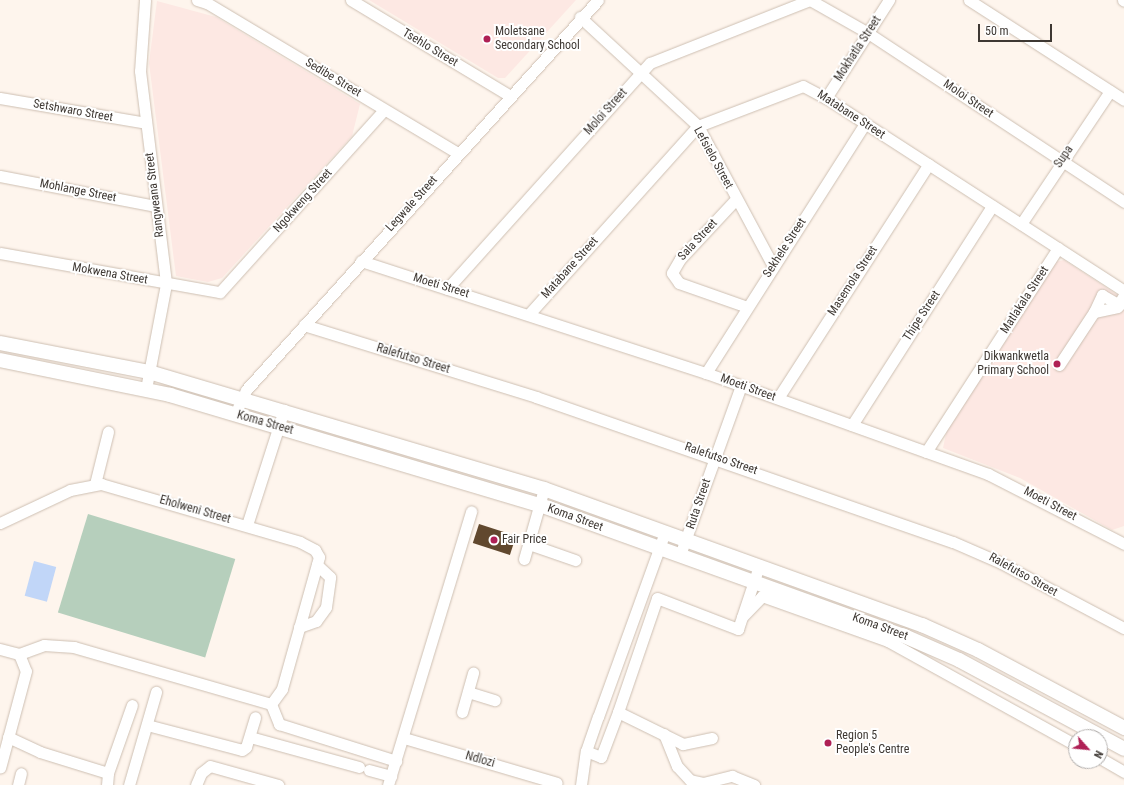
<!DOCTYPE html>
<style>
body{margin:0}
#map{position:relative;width:1124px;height:785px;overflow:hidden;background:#fef5ed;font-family:"Roboto Condensed",sans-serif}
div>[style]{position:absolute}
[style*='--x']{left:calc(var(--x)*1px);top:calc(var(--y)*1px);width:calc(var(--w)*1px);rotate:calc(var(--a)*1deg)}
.education>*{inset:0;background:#fde8e3}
.green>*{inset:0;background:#b6cfbc;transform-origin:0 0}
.water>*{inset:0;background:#c1d6f8;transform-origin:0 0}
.building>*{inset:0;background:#61482e;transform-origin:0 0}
.roads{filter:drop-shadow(0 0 1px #cdbfb2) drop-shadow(0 0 1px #cdbfb2)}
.minor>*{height:11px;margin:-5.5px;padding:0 5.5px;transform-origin:5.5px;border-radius:5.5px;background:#fff}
.major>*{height:14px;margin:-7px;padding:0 7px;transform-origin:7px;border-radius:7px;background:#fff}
.dots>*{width:11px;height:11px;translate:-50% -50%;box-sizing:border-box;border:2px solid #fff;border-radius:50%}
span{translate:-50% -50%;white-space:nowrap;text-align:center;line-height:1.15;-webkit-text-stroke:4px #fff;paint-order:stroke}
.poi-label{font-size:12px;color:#3e3833}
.left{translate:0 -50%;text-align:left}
.right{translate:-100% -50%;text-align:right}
.street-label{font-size:12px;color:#3e3833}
.north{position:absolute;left:1068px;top:729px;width:40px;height:40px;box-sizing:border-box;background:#fff;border:1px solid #b2afad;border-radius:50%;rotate:117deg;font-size:11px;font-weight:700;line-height:16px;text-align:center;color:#3e3833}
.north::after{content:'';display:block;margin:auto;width:14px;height:18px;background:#af2055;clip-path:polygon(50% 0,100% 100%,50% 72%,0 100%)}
.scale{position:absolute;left:978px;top:24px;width:74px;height:18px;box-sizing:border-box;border:2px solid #3e3833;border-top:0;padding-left:5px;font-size:12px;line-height:14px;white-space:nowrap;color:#3e3833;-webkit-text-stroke:3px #fff;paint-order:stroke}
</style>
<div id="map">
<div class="education">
<i style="clip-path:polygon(369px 0,576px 0,505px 78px,498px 78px)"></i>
<i style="clip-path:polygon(157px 1px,216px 17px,360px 104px,352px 136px,222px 278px,208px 282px,176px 276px,149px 63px)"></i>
<i style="clip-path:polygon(1064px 260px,1124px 299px,1124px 526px,1112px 530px,1020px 478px,943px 448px,947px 429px,1055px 262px)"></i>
</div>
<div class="green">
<i style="left:88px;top:514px;width:154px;height:103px;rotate:17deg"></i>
</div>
<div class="water">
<i style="left:34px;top:561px;width:23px;height:36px;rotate:15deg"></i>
</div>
<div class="building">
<i style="left:479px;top:524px;width:39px;height:20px;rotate:18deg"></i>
</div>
<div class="roads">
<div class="minor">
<i style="--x:145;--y:0;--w:71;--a:94"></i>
<i style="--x:140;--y:71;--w:215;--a:83"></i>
<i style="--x:166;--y:284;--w:107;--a:100.8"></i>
<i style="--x:197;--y:0;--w:10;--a:17"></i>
<i style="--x:207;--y:3;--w:292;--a:30.9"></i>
<i style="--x:351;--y:0;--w:186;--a:31.1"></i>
<i style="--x:810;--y:0;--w:67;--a:29.6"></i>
<i style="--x:868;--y:33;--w:307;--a:33.4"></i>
<i style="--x:969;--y:0;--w:184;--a:32.8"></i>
<i style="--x:1123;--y:0;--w:1;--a:45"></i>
<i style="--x:580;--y:17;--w:161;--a:42.7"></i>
<i style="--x:698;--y:126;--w:159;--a:61.8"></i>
<i style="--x:0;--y:98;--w:148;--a:9.7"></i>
<i style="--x:826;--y:98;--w:117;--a:-57.3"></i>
<i style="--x:0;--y:176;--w:159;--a:10.9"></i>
<i style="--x:736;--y:199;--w:82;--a:133"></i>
<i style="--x:680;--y:259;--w:16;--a:120"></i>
<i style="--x:672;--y:273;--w:12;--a:55"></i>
<i style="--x:679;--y:283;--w:72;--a:19.4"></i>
<i style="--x:1021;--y:224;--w:160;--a:-56.2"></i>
<i style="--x:0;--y:253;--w:223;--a:10.1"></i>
<i style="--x:220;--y:292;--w:245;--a:-48"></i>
<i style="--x:361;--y:261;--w:363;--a:18"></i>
<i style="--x:706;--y:373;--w:300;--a:19.7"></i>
<i style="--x:988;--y:474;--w:153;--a:27.2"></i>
<i style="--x:447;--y:289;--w:304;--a:-48.1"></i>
<i style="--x:650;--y:63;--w:172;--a:-21.5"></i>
<i style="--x:1094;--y:312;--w:19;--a:-65"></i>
<i style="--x:1102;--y:295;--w:20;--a:30"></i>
<i style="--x:530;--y:313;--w:251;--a:-48.1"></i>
<i style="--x:698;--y:126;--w:112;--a:-20.9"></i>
<i style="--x:803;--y:86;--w:26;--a:28"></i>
<i style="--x:826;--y:98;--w:355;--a:32.9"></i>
<i style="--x:304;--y:325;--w:243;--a:17.2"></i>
<i style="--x:536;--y:397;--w:441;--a:19.2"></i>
<i style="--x:953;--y:542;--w:52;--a:23.6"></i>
<i style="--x:1001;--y:563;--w:139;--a:27.9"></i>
<i style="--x:1059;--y:365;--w:64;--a:-56.6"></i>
<i style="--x:1094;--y:312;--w:24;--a:-12"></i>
<i style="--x:1117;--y:307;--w:14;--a:-60"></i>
<i style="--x:706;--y:373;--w:296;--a:-57.5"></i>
<i style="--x:778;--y:398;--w:278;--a:-57.2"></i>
<i style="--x:235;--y:414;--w:26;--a:-65"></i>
<i style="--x:246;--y:390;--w:525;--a:-47.93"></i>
<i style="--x:852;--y:425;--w:260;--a:-57.4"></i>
<i style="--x:926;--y:452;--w:243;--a:-57.1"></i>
<i style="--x:95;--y:484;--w:54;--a:-76"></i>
<i style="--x:0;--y:523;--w:77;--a:-25.2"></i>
<i style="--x:70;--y:490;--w:32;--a:-11"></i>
<i style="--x:101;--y:484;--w:207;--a:16.2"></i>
<i style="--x:300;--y:542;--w:17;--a:28"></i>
<i style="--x:315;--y:550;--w:8;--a:60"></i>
<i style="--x:319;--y:557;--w:137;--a:105.7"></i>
<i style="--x:282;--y:689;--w:19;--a:126"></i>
<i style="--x:271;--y:704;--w:205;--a:-163.9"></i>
<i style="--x:74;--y:647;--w:30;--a:-176"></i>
<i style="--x:44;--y:645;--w:27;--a:160"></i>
<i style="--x:247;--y:525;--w:121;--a:-72.2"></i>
<i style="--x:529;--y:544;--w:49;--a:19.2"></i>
<i style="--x:680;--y:555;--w:180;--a:-70.2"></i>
<i style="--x:524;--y:559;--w:73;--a:-74.1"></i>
<i style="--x:742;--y:617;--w:29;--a:-46"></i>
<i style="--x:762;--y:596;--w:134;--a:19.7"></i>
<i style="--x:888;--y:641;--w:215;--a:29"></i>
<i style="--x:299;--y:627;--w:18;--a:-19"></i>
<i style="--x:316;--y:621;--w:17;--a:-54"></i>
<i style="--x:326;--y:607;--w:30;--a:-82"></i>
<i style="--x:330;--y:577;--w:18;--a:-137"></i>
<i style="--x:0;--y:649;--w:20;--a:15"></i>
<i style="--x:19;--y:654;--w:18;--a:68"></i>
<i style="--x:26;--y:671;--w:100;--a:105"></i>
<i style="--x:468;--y:692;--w:28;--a:17"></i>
<i style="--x:271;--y:704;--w:22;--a:68"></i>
<i style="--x:279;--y:724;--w:123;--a:17.5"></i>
<i style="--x:462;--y:712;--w:41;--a:-74.2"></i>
<i style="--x:147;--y:725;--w:98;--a:14.7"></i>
<i style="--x:242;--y:750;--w:5;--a:-37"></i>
<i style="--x:246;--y:747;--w:31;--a:-73"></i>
<i style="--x:664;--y:734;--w:35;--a:68"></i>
<i style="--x:677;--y:766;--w:19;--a:47"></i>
<i style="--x:690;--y:780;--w:13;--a:13"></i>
<i style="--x:703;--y:783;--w:30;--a:-14"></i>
<i style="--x:732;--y:776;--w:24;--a:22"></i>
<i style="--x:8;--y:737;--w:35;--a:25"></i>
<i style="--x:40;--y:752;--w:71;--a:17.2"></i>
<i style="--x:250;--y:737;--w:113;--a:15.4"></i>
<i style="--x:404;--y:738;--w:159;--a:16.4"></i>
<i style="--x:712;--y:738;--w:30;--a:168"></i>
<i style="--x:683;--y:744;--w:72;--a:-153.8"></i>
<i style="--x:618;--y:712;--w:120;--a:-71.1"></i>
<i style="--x:657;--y:598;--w:87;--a:20.9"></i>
<i style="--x:738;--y:629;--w:66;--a:-71.6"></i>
<i style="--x:586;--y:751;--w:16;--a:22"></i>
<i style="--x:601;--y:757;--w:48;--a:-69.3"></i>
<i style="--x:1100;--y:758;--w:28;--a:30"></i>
<i style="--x:369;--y:770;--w:23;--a:15"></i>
<i style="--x:18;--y:785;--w:12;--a:-76"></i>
<i style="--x:107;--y:785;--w:12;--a:-85"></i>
<i style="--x:108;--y:773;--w:72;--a:-70.6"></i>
<i style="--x:129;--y:785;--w:97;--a:-73.8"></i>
<i style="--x:196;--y:785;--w:13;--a:-67"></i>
<i style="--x:201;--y:773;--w:11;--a:-38"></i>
<i style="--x:210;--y:766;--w:71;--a:15.6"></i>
<i style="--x:388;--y:785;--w:286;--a:-73.1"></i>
<i style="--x:581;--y:785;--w:34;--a:-82"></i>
<i style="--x:586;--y:751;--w:36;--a:-71"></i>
<i style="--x:598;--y:717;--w:197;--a:-70.1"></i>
</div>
<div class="major">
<i style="--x:0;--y:343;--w:152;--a:11"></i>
<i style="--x:149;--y:372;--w:412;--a:16.5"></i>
<i style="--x:544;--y:489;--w:402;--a:19.8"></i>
<i style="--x:922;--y:625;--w:61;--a:24.1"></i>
<i style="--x:978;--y:650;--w:166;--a:28.1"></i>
<i style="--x:0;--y:360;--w:174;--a:11.6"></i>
<i style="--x:170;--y:395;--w:386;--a:16.6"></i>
<i style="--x:540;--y:505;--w:385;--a:19.8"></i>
<i style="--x:902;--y:635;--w:62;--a:23.7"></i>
<i style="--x:959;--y:660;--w:187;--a:28.3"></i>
</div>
</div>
<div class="dots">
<i style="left:487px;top:39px;background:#af2055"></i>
<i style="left:1057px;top:364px;background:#af2055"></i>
<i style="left:494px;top:540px;background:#af2055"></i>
<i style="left:828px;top:743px;background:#af2055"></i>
</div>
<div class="poi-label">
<span class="left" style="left:495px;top:39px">Moletsane<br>Secondary School</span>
<span class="right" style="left:1049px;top:364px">Dikwankwetla<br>Primary School</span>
<span class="left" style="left:502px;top:540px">Fair Price</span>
<span class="left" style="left:836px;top:743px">Region 5<br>People's Centre</span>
</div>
<div class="street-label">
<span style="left:430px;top:48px;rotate:31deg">Tsehlo Street</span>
<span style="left:858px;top:49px;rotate:-57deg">Mokhatla Street</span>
<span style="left:333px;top:78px;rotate:31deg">Sedibe Street</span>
<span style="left:968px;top:99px;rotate:34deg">Moloi Street</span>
<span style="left:73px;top:111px;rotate:10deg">Setshwaro Street</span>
<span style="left:606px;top:112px;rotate:-48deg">Moloi Street</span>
<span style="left:851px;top:115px;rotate:33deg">Matabane Street</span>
<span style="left:1064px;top:157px;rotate:-56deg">Supa</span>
<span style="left:713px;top:158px;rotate:61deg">Lefsielo Street</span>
<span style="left:78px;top:191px;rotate:11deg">Mohlange Street</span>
<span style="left:155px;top:195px;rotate:-97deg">Rangweana Street</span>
<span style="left:303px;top:201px;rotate:-48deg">Ngokweng Street</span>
<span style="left:412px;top:204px;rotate:-48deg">Legwale Street</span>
<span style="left:698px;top:240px;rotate:-47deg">Sala Street</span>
<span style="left:785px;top:248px;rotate:-57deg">Sekhele Street</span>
<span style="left:570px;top:268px;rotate:-48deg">Matabane Street</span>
<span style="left:110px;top:274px;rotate:10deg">Mokwena Street</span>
<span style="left:853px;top:281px;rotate:-57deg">Masemola Street</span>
<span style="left:441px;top:286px;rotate:17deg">Moeti Street</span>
<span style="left:1025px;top:300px;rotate:-57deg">Matlakala Street</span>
<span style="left:922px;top:316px;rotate:-57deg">Thipe Street</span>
<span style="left:413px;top:359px;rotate:17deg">Ralefutso Street</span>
<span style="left:748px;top:388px;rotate:20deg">Moeti Street</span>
<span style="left:265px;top:423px;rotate:16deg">Koma Street</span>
<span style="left:721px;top:459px;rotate:19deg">Ralefutso Street</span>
<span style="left:699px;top:504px;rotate:-71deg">Ruta Street</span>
<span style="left:1050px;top:504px;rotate:28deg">Moeti Street</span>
<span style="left:195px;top:510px;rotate:16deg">Eholweni Street</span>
<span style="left:575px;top:518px;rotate:20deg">Koma Street</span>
<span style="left:1023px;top:575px;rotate:29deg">Ralefutso Street</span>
<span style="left:880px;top:627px;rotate:20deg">Koma Street</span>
<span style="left:480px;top:760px;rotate:16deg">Ndlozi</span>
</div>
<div class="north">N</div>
<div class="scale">50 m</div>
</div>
